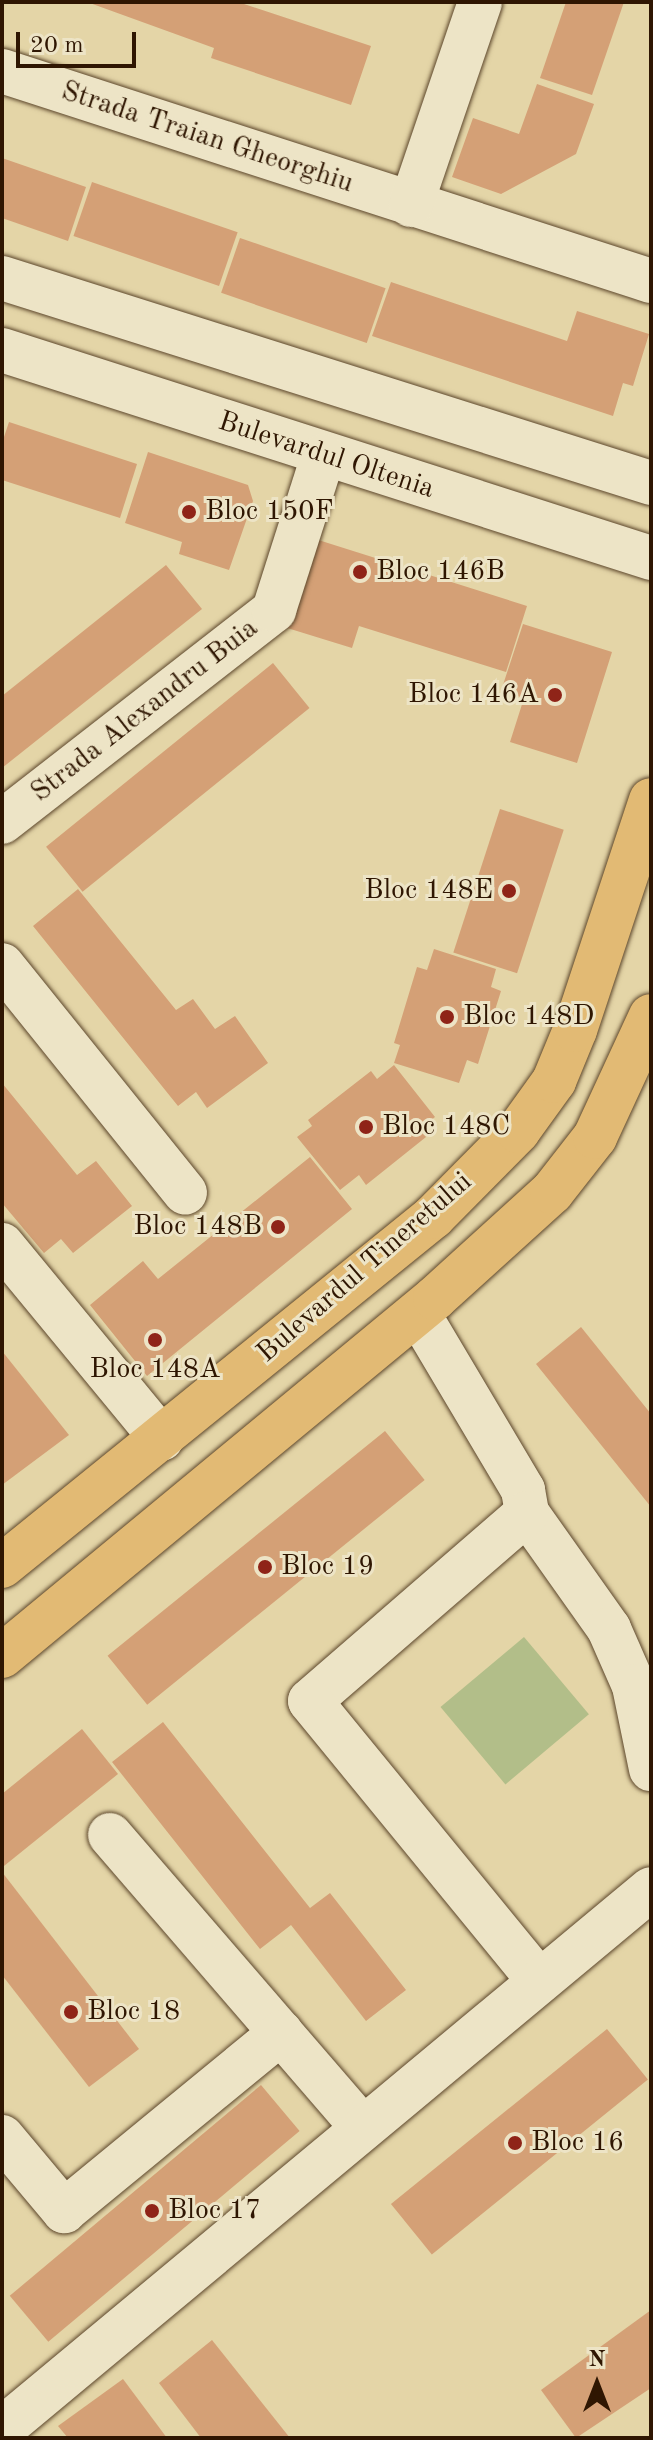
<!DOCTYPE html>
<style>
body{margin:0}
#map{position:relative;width:653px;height:2440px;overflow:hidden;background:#e4d5a7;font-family:"Old Standard TT",serif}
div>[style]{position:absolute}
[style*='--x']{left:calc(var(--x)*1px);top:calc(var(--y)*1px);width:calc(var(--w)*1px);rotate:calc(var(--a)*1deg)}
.green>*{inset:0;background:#b2be89;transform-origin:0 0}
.building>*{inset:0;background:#d4a076;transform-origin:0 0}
.roads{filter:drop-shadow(0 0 2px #5c462b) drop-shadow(0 0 2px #5c462b)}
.minor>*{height:44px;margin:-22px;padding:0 22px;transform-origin:22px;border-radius:22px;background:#ede4c6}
.major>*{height:44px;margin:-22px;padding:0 22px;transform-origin:22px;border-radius:22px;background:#e2ba74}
.dots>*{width:22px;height:22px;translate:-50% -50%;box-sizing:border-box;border:4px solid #ede4c6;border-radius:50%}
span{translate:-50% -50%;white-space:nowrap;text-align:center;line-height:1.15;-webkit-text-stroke:6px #ede4c6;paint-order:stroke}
.street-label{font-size:28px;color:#2f1602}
.poi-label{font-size:28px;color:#2f1602}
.left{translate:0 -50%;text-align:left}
.right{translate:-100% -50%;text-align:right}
.frame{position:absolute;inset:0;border:4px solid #2f1602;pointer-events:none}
.north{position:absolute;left:557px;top:2344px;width:80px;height:80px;-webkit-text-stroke:6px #ede4c6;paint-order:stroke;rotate:0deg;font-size:22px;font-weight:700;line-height:32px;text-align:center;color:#2f1602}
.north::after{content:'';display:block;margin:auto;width:28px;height:36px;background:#2f1602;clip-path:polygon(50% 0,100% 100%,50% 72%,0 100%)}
.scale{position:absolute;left:16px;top:32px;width:120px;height:36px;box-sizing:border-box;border:4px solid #2f1602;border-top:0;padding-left:10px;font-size:24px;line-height:28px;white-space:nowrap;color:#2f1602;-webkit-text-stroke:6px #ede4c6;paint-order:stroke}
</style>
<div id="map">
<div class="green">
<i style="left:524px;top:1637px;width:101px;height:109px;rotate:50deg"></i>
</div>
<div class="building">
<i style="clip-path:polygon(87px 2px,238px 2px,371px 46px,351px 105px,211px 58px,214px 48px)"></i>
<i style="clip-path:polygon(566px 2px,624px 2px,592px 95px,540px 78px)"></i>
<i style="clip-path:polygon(537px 84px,594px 104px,576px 154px,501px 194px,452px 177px,473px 118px,519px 134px)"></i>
<i style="clip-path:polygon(2px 158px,86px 187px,68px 241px,2px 218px)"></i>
<i style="left:92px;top:182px;width:154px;height:57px;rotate:19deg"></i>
<i style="left:240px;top:238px;width:154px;height:58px;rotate:19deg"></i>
<i style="clip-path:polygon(391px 282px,567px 341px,577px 311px,649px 334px,633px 386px,623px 383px,613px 416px,372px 336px)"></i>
<i style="clip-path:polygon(9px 422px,137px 464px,120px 518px,2px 480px,2px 443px)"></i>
<i style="clip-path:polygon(148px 452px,248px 485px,253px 501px,229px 570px,179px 554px,182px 542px,125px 523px)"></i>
<i style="clip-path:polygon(312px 538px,527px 606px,506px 672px,359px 626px,352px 648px,284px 627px)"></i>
<i style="clip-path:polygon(166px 565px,202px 609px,2px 768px,2px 696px)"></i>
<i style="clip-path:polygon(523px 624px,612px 652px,577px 763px,510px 742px,524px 698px,501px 691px)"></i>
<i style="left:273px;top:663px;width:58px;height:292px;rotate:51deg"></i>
<i style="left:500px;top:809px;width:67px;height:151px;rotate:18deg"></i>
<i style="clip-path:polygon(78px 889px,176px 1010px,193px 999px,215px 1029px,235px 1016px,268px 1063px,207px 1108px,196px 1092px,178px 1106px,33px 926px)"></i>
<i style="clip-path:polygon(434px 949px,496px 969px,491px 987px,501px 991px,478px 1064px,467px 1060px,459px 1083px,394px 1063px,400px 1045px,394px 1043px,417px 967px,427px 970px)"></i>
<i style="clip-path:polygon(394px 1065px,435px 1117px,419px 1129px,426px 1137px,366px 1185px,359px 1175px,340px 1190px,297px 1137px,312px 1126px,308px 1120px,371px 1071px,377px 1079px)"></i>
<i style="clip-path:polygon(2px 1083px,77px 1175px,96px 1161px,132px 1206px,73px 1253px,61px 1239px,44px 1253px,2px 1203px)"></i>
<i style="clip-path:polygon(310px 1157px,352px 1209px,147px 1376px,90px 1305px,143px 1261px,158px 1279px)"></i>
<i style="clip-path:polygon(581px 1327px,651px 1414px,651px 1507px,536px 1364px)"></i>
<i style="clip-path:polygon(2px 1351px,69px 1435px,2px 1485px)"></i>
<i style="left:385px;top:1431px;width:63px;height:357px;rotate:51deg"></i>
<i style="clip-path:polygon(163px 1722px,310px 1908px,330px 1893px,406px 1990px,366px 2021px,291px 1925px,260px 1949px,112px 1762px)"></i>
<i style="clip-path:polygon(82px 1729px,118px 1774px,4px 1866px,2px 1794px)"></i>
<i style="clip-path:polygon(2px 1872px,139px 2049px,89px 2087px,2px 1975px)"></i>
<i style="left:607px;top:2029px;width:65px;height:278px;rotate:51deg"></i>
<i style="left:261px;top:2085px;width:60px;height:328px;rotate:50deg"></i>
<i style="clip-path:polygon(651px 2310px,651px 2388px,576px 2438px,541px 2390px)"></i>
<i style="clip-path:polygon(212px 2340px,290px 2438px,201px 2438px,159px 2383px)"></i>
<i style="clip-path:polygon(123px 2379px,167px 2438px,68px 2438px,58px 2426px)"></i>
</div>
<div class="roads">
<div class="minor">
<i style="--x:2;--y:71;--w:682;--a:17.93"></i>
<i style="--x:411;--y:205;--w:214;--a:-71.2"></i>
<i style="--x:2;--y:278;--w:681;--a:17.53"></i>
<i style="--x:2;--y:350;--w:682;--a:17.77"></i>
<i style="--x:2;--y:822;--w:345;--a:-37.9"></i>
<i style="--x:274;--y:610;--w:162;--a:-72.3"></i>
<i style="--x:2;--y:965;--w:292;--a:51.2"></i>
<i style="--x:2;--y:1245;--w:251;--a:50.5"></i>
<i style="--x:418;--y:1313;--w:206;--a:59.3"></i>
<i style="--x:523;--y:1490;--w:23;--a:80"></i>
<i style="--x:527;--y:1513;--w:142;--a:54.7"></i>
<i style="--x:609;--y:1629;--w:62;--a:66.3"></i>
<i style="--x:634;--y:1686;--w:85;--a:78.4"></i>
<i style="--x:527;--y:1513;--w:287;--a:139.1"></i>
<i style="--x:310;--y:1701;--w:362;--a:50.7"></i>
<i style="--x:110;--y:1835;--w:387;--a:49.2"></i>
<i style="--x:2;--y:2137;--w:97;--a:50"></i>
<i style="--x:64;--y:2211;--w:281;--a:-39.4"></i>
<i style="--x:2;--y:2429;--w:844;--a:-39.76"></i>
</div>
<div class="major">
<i style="--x:2;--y:1566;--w:555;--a:-39"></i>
<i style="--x:433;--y:1217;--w:121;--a:-45.3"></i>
<i style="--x:518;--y:1131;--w:62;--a:-54.2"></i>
<i style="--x:554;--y:1081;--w:55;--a:-67.6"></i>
<i style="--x:575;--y:1030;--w:242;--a:-71.7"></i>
<i style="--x:2;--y:1656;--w:562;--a:-39.58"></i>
<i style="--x:435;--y:1298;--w:158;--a:-42.2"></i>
<i style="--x:552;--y:1192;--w:70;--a:-52"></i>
<i style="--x:595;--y:1137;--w:133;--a:-65.2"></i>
</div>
</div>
<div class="dots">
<i style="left:189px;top:512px;background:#8f2418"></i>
<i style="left:360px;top:572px;background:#8f2418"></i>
<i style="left:555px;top:695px;background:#8f2418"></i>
<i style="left:509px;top:891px;background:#8f2418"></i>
<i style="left:447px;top:1017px;background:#8f2418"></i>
<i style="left:366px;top:1127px;background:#8f2418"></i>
<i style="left:278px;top:1227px;background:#8f2418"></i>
<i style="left:155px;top:1340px;background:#8f2418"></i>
<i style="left:265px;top:1567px;background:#8f2418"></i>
<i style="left:71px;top:2012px;background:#8f2418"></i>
<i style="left:515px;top:2143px;background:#8f2418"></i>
<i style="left:152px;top:2211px;background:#8f2418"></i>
</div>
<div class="street-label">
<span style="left:207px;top:138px;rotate:18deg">Strada Traian Gheorghiu</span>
<span style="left:326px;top:456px;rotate:18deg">Bulevardul Oltenia</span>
<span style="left:145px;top:711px;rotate:-38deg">Strada Alexandru Buia</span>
<span style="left:365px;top:1268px;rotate:-41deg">Bulevardul Tineretului</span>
</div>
<div class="poi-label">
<span class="left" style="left:205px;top:512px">Bloc 150F</span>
<span class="left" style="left:376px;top:572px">Bloc 146B</span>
<span class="right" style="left:539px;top:695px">Bloc 146A</span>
<span class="right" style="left:493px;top:891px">Bloc 148E</span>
<span class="left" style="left:463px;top:1017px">Bloc 148D</span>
<span class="left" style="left:382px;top:1127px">Bloc 148C</span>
<span class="right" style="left:262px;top:1227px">Bloc 148B</span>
<span style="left:155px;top:1370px">Bloc 148A</span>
<span class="left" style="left:281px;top:1567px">Bloc 19</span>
<span class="left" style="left:87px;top:2012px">Bloc 18</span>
<span class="left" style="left:531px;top:2143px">Bloc 16</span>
<span class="left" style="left:168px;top:2211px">Bloc 17</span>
</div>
<div class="frame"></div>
<div class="north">N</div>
<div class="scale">20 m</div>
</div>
